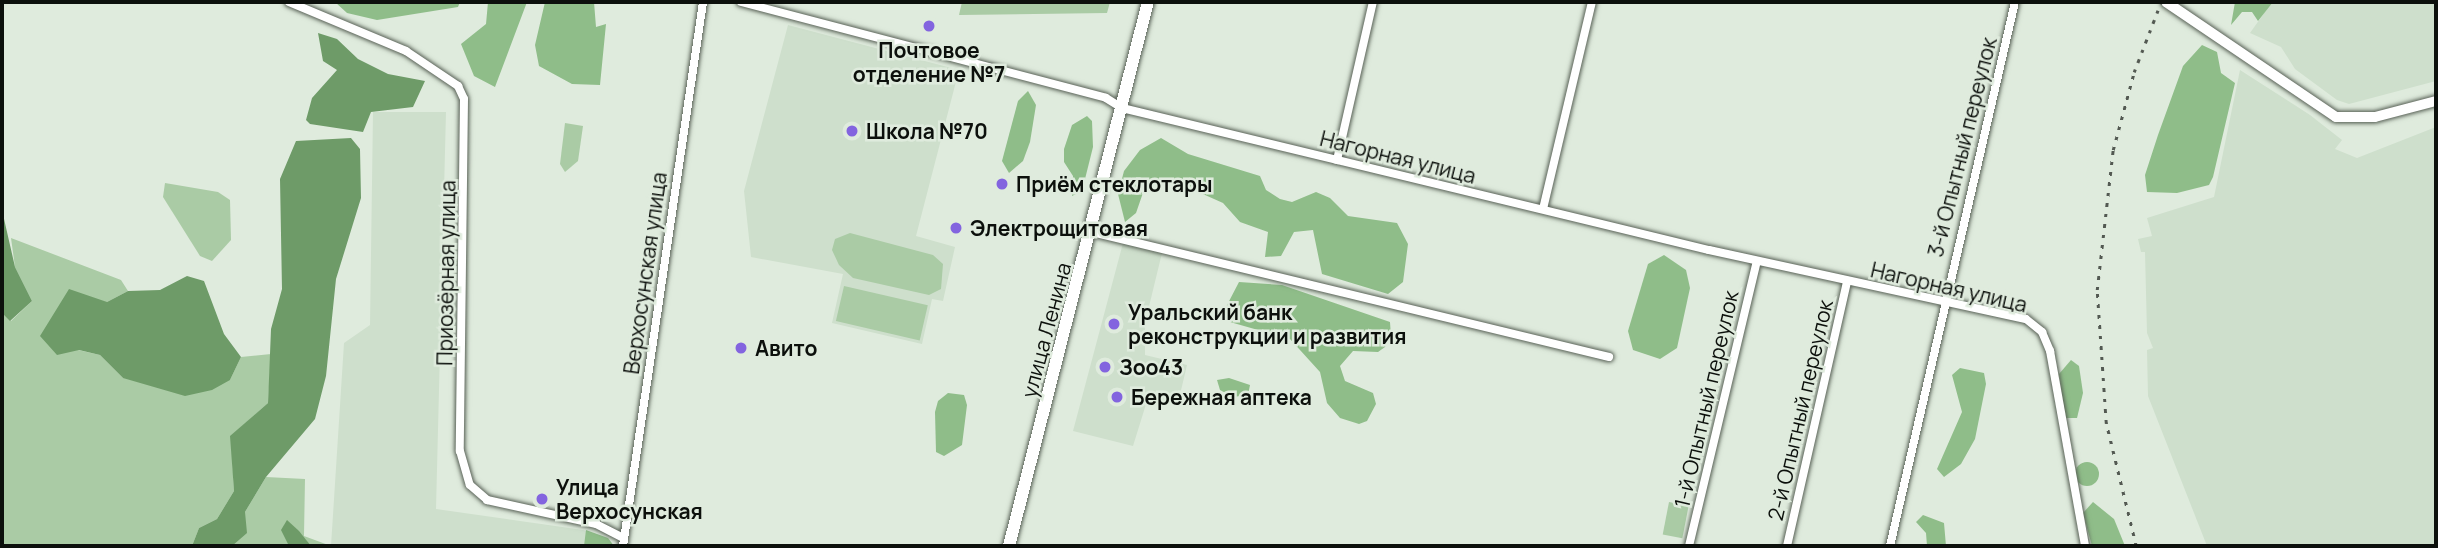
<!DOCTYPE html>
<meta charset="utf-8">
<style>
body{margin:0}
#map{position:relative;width:2438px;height:548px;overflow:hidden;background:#dfebdd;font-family:Manrope,sans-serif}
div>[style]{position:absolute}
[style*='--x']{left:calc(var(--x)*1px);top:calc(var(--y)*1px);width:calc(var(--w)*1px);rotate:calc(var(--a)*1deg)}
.built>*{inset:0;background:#cedfcc}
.green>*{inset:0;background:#aacba5;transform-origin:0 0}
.forest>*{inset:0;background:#8fbd89}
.round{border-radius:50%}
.water>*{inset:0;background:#6e9b68}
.roads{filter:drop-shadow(0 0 2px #586156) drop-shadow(0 0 2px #586156)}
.street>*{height:8px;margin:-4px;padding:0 4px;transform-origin:4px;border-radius:4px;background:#fff}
.secondary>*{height:10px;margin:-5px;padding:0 5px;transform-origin:5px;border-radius:5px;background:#fff}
.primary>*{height:12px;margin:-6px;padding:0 6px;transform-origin:6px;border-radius:6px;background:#fff}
.rail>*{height:2.5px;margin-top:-1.25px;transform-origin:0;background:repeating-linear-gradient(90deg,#535952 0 3.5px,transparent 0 10.5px)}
.dots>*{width:19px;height:19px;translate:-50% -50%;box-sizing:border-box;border:4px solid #dfebdd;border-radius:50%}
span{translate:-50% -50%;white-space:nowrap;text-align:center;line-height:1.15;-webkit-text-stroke:5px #dfebdd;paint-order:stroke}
.poi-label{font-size:21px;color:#0c100c;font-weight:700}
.left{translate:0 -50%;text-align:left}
.street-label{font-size:21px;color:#0c100c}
.frame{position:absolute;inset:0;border:4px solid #0c100c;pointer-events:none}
</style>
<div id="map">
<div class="built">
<i style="clip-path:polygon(2272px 2px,2436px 2px,2436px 81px,2349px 104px,2337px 100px,2295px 69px,2281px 47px,2250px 33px)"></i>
<i style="clip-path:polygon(788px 25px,959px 70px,916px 236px,955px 247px,943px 301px,932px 299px,922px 344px,832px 323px,843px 274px,751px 257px,744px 191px)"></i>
<i style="clip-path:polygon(2240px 70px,2310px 115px,2342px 140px,2335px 149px,2357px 158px,2436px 127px,2436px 546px,2207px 546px,2148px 396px,2147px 350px,2153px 348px,2147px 333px,2145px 252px,2141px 252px,2138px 239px,2152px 236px,2147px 218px,2214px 197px)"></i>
<i style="clip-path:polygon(373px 112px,446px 112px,436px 509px,583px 530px,608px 538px,614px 546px,331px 546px,344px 343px,370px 325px)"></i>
<i style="clip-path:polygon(1123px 243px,1162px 253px,1145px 323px,1145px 355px,1187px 365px,1178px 403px,1147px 401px,1133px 446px,1073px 431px)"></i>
</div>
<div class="green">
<i style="clip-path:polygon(962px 2px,1110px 2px,1107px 13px,959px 15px)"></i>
<i style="clip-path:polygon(565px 123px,583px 126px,578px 161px,565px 172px,560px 164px)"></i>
<i style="clip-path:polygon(165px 183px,218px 192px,230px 200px,231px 240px,212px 261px,200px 256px,163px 197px)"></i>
<i style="clip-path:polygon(850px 233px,933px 255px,943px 264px,941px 289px,929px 295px,853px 278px,839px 265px,832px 250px,835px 239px)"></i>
<i style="clip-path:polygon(11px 238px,121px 280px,128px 291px,107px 302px,78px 350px,100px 355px,123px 378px,230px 380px,241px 357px,271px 354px,268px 403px,231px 436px,234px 491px,217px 519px,199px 528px,192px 546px,2px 546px,2px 313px,11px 321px,32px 301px,15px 267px)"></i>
<i style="left:844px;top:286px;width:86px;height:36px;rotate:13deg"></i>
<i style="clip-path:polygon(266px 477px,305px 479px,304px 536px,331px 546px,232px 546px,245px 512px)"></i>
<i style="left:1669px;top:502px;width:20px;height:33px;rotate:11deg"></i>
</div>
<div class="forest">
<i style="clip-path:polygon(335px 2px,460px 2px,458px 7px,377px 20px,347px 13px)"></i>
<i style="clip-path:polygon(488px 2px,527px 2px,495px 87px,474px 76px,461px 44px,486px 24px)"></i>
<i style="clip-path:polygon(545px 2px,594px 2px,596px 27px,606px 24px,600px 85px,572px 84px,539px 66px,535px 45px)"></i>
<i style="clip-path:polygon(2235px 2px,2273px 2px,2258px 21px,2252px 12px,2242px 12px,2231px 25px)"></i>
<i style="clip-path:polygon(2202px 45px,2217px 52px,2221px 73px,2235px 83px,2213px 177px,2209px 185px,2177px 193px,2147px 192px,2145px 175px,2158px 135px,2183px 66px)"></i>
<i style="clip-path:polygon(1028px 91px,1036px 105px,1030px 142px,1023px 161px,1009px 173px,1002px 161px,1018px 101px)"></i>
<i style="clip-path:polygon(1087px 116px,1092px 121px,1093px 147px,1082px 191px,1072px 196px,1073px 176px,1064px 162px,1064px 149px,1072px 125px)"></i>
<i style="clip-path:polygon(1161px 138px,1188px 154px,1260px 176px,1266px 190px,1280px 199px,1292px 202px,1316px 192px,1330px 198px,1348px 216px,1397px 223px,1408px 244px,1403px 282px,1388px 294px,1322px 274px,1313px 230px,1294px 232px,1281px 256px,1265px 257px,1268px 232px,1240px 222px,1223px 203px,1167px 178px,1145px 187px,1136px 213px,1125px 222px,1118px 194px,1124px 171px,1140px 150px)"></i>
<i style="clip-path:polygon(1664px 255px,1686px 270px,1690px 288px,1677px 348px,1660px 359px,1633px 350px,1628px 331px,1648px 264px)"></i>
<i style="clip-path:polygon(1239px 282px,1282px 285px,1390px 322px,1391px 337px,1385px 347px,1378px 352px,1353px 351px,1340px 366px,1345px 381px,1373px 393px,1376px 404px,1367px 421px,1359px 424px,1340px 418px,1327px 403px,1320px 372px,1290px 339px,1230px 322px,1226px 307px)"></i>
<i style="clip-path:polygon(2071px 360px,2079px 366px,2083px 393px,2077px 418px,2065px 418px,2059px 374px)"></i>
<i style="clip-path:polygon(1960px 368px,1984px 373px,1986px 384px,1975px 439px,1961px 464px,1944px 477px,1937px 469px,1962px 412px,1952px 375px)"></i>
<i style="clip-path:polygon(1229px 378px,1250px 385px,1248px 395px,1233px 397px,1220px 390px,1217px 380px)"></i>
<i style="clip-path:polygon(948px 393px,964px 395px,967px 405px,962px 445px,944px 456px,936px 452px,935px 412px,938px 401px)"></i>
<i class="round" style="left:2075px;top:462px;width:24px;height:24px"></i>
<i style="clip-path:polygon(2093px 502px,2114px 519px,2125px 546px,2092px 546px,2083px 513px)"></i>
<i style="clip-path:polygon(1923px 515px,1944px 523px,1946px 546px,1927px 546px,1926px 533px,1916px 522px)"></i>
<i style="clip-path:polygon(586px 530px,608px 538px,614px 546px,584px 546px)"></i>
</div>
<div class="water">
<i style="clip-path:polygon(318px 33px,337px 39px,358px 59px,388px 74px,425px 81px,413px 107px,371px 112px,363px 132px,310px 124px,306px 120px,312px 98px,337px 70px,323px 61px)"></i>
<i style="clip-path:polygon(351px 138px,360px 149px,361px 198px,336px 279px,326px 376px,315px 419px,266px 477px,245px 512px,247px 533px,232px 546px,192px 546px,199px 528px,217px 519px,234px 491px,230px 436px,268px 403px,271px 329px,282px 289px,280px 179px,296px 141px)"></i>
<i style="clip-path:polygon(2px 210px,15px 267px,32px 301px,10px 321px,2px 313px)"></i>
<i style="clip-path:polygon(187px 276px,204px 281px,224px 334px,241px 357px,230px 380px,212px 390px,185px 396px,123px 378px,100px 355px,79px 350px,57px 355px,40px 336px,69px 289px,107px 302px,128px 291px,160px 290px)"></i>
<i style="clip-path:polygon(287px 520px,299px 531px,311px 546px,289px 546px,281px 530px)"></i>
</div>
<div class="roads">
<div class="street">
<i style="--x:289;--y:2;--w:127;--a:22.7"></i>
<i style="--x:406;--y:51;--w:63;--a:33.9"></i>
<i style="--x:458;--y:86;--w:14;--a:65"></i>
<i style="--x:464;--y:99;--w:352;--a:90.7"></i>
<i style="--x:460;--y:451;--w:35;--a:74"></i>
<i style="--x:470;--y:485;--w:23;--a:41"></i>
<i style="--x:487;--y:500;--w:112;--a:12.4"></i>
<i style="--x:596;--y:524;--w:31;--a:27"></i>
<i style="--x:741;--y:2;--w:377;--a:14.7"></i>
<i style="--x:1106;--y:98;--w:19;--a:32"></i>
<i style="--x:1122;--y:108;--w:604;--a:13.6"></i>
<i style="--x:1709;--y:250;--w:324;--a:12.3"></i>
<i style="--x:2026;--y:319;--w:21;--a:39"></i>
<i style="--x:2042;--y:332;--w:21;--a:67"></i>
<i style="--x:2050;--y:351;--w:198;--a:79.8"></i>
<i style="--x:1337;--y:160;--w:162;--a:-77.2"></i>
<i style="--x:1543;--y:209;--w:213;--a:-76.7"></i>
<i style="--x:1092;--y:232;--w:532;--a:13.59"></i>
<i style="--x:623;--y:546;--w:550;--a:-81.63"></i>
<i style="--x:1689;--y:546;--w:293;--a:-76.6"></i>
<i style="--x:1787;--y:546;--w:272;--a:-77.2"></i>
<i style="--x:1890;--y:546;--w:558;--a:-77.06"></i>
</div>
<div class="secondary">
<i style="--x:2166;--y:2;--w:205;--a:34.1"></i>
<i style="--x:2336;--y:117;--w:39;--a:0"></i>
<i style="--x:2375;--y:117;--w:63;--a:-14.7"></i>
</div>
<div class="primary">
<i style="--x:1009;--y:546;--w:561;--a:-75.67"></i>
</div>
</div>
<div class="rail">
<i style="--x:2136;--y:546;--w:127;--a:-103.7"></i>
<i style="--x:2106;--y:423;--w:133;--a:-93.9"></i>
<i style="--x:2097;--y:290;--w:141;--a:-83.5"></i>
<i style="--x:2113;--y:150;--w:81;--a:-74.9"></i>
<i style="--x:2134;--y:72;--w:75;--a:-68.9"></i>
</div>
<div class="dots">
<i style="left:929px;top:26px;background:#8364df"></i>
<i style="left:852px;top:131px;background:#8364df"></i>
<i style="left:1002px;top:184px;background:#8364df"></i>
<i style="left:956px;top:228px;background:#8364df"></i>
<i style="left:1114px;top:324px;background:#8364df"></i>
<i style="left:741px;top:348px;background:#8364df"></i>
<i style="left:1105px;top:367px;background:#8364df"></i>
<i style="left:1117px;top:397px;background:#8364df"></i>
<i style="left:542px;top:499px;background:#8364df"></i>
</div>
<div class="poi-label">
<span style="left:929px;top:62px">Почтовое<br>отделение №7</span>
<span class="left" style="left:866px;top:131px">Школа №70</span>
<span class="left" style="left:1016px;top:184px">Приём стеклотары</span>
<span class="left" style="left:970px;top:228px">Электрощитовая</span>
<span class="left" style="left:1128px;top:324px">Уральский банк<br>реконструкции и развития</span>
<span class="left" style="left:755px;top:348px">Авито</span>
<span class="left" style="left:1119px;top:367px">Зоо43</span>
<span class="left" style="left:1131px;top:397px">Бережная аптека</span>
<span class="left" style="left:556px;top:499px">Улица<br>Верхосунская</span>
</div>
<div class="street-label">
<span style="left:1962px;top:147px;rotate:-76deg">3-й Опытный переулок</span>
<span style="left:1398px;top:157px;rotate:14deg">Нагорная улица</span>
<span style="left:446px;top:273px;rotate:-89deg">Приозёрная улица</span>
<span style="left:645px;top:273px;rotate:-82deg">Верхосунская улица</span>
<span style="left:1949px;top:287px;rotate:13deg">Нагорная улица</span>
<span style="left:1046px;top:330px;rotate:-75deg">улица Ленина</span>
<span style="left:1706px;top:399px;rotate:-77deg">1-й Опытный переулок</span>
<span style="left:1800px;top:410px;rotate:-77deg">2-й Опытный переулок</span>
</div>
<div class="frame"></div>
</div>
